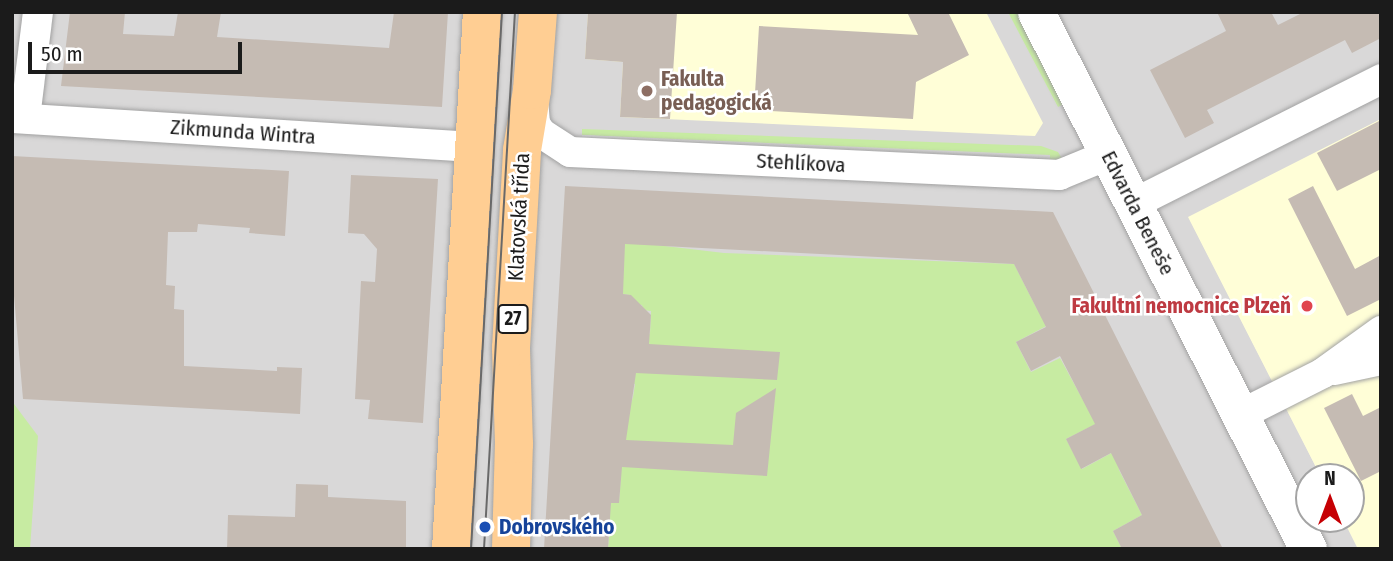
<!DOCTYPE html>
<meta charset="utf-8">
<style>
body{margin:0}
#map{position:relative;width:1393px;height:561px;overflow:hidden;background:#ede9e0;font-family:"Fira Sans Condensed",sans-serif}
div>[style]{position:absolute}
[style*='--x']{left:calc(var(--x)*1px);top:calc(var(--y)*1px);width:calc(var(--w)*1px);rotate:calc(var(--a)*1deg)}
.residential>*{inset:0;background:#d9d8d8}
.education>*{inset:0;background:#fffed7}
.grass>*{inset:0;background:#c7eba2}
.parking>*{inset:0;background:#e3e3e3;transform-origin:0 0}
.building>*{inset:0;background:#c5bbb3}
.roads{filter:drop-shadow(0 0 2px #a2a2a2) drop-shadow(0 0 2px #a2a2a2)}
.minor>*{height:30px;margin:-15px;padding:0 15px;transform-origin:15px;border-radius:15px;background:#fff}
.tertiary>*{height:37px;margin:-18.5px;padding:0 18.5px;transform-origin:18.5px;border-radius:18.5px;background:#fff}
.primary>*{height:38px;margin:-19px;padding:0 19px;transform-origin:19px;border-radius:19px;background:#ffce93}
.tram>*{height:2px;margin:-1px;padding:0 1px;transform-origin:1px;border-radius:1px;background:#696969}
.dots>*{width:19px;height:19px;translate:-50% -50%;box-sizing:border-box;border:4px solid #fff;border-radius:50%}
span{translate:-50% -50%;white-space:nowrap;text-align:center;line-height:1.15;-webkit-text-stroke:5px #fff;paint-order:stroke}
.shield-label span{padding:2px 5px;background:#fff;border:2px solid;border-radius:5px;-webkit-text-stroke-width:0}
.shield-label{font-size:19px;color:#1b1b1b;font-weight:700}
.education-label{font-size:21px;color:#785e54;font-weight:700}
.left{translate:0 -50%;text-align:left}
.street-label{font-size:21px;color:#1b1b1b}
.health-label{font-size:21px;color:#be3a42;font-weight:700}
.right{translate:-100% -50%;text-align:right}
.transit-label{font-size:21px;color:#164399;font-weight:700}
.frame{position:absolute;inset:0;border:14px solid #1b1b1b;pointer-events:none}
.north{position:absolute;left:1295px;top:463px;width:70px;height:70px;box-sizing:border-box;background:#fff;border:2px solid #a4a4a4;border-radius:50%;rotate:0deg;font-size:19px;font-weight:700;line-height:28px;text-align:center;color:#1b1b1b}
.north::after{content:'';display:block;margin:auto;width:24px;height:32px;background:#c60004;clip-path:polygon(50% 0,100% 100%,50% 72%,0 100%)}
.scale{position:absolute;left:28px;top:42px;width:214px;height:32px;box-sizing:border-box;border:4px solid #1b1b1b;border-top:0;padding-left:9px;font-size:21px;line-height:24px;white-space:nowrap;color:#1b1b1b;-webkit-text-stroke:5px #fff;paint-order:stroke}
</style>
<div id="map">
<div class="residential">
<i style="clip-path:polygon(12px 12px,1381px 12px,1381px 119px,1189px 218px,1321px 477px,1309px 477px,1309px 519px,1343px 519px,1358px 549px,12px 549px)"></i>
</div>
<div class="education">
<i style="clip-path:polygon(588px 12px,986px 12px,1043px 123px,1035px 136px,620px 117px,623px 62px,585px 59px)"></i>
<i style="clip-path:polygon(1381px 119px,1381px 549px,1358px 549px,1343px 519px,1351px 519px,1351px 477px,1321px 477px,1188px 217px)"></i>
</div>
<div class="grass">
<i style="clip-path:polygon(1008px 12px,1026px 12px,1071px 100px,1058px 107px)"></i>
<i style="clip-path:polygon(582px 129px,1041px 146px,1058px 152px,1064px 162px,1050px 165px,1050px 155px,582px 135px)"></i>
<i style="clip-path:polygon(614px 240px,724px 253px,1014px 264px,1038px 311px,1052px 323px,1016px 342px,1031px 372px,1060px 358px,1096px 424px,1066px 439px,1082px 469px,1117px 450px,1119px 470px,1142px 515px,1113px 531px,1122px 549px,608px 548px,609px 535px,600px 534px,611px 503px,619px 503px,621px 475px,607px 474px,633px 397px,635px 384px,624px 383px,650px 333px,651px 311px,643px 310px,642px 305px,629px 304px,630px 295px,623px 294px)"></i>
<i style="clip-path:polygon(12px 385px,14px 404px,38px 436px,30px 549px,12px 549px)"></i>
</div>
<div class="parking">
<i style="left:582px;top:135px;width:469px;height:10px;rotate:3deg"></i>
</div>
<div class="building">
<i style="clip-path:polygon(70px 12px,125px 12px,123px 34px,174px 36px,178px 12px,221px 12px,217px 37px,389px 48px,394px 12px,448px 12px,442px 107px,61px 86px)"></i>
<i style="clip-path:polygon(588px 12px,677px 12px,670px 119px,620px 117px,623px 62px,585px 59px)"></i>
<i style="clip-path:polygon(907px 12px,948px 12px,969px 55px,916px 82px,913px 119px,754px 110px,759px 26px,918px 35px)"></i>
<i style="clip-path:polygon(1217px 12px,1271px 12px,1278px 25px,1304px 12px,1381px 12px,1381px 38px,1352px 53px,1345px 40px,1207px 110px,1214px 123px,1185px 138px,1150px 70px,1226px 31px)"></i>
<i style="clip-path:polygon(1381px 120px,1381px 169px,1337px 191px,1317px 153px)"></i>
<i style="clip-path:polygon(12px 156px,289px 171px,285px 236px,249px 233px,250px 228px,198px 224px,197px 232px,168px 232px,166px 285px,175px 286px,174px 309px,184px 310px,184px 366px,277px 371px,277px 367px,302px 368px,300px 414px,23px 399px,12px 273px)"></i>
<i style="clip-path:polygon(351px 175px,438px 179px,423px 423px,368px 419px,370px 400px,355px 399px,361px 281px,375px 282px,377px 249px,364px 234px,348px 233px)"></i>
<i style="clip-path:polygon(565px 186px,1053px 212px,1223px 549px,1122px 549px,1113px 531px,1142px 515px,1111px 453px,1081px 469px,1066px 439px,1095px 424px,1060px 356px,1031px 371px,1016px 342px,1046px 327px,1014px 264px,625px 244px,623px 294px,631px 295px,651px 315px,649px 344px,780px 352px,777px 380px,636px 373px,626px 440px,733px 445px,736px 413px,776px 388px,767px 476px,622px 467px,619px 503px,611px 503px,608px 549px,544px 549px)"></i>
<i style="clip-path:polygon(1313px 186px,1355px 269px,1381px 255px,1381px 299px,1347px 316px,1288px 199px)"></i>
<i style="clip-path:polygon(1352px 394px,1363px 416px,1381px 407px,1381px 471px,1361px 481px,1324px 408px)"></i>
<i style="clip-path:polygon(296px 484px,328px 485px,328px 497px,406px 501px,406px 549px,227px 549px,228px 515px,295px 517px)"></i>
</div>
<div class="roads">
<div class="minor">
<i style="--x:533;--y:100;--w:24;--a:85"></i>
<i style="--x:535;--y:124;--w:11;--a:56"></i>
<i style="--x:541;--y:133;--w:35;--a:33"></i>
<i style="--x:570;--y:152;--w:490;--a:2.7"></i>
<i style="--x:1059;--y:175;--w:53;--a:-22.2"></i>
<i style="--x:12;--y:118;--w:463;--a:3.6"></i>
<i style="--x:25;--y:118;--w:107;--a:-83"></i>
<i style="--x:1133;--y:204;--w:278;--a:-26.7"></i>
<i style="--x:1334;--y:370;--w:48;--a:-12"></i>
<i style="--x:1240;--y:415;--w:93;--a:-26.8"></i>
<i style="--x:1323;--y:373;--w:72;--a:-35.9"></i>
</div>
<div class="tertiary">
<i style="--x:1036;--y:12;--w:602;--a:63.14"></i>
</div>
<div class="primary">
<i style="--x:451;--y:549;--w:538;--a:-86.7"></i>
<i style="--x:511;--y:549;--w:105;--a:-88.4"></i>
<i style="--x:514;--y:444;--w:96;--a:-91.8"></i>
<i style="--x:511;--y:348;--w:198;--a:-86.8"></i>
<i style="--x:522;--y:150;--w:61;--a:-80.5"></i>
<i style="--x:532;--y:90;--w:78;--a:-85.6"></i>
</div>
</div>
<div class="tram">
<i style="--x:471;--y:549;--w:538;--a:-86.7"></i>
<i style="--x:484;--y:549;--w:538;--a:-86.7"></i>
</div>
<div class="dots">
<i style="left:647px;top:91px;background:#8d6e63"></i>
<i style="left:1307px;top:306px;background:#e0444e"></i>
<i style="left:485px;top:527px;background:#1a4fb4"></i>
</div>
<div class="shield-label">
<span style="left:513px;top:319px">27</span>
</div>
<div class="education-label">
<span class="left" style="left:661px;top:91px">Fakulta<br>pedagogická</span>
</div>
<div class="street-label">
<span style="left:243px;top:132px;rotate:4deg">Zikmunda Wintra</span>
<span style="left:801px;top:163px;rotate:3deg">Stehlíkova</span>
<span style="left:1138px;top:213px;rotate:63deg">Edvarda Beneše</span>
<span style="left:519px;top:217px;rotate:-87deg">Klatovská třída</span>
</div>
<div class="health-label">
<span class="right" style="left:1291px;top:306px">Fakultní nemocnice Plzeň</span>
</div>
<div class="transit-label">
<span class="left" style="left:499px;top:527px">Dobrovského</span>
</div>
<div class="frame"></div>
<div class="north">N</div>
<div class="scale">50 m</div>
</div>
